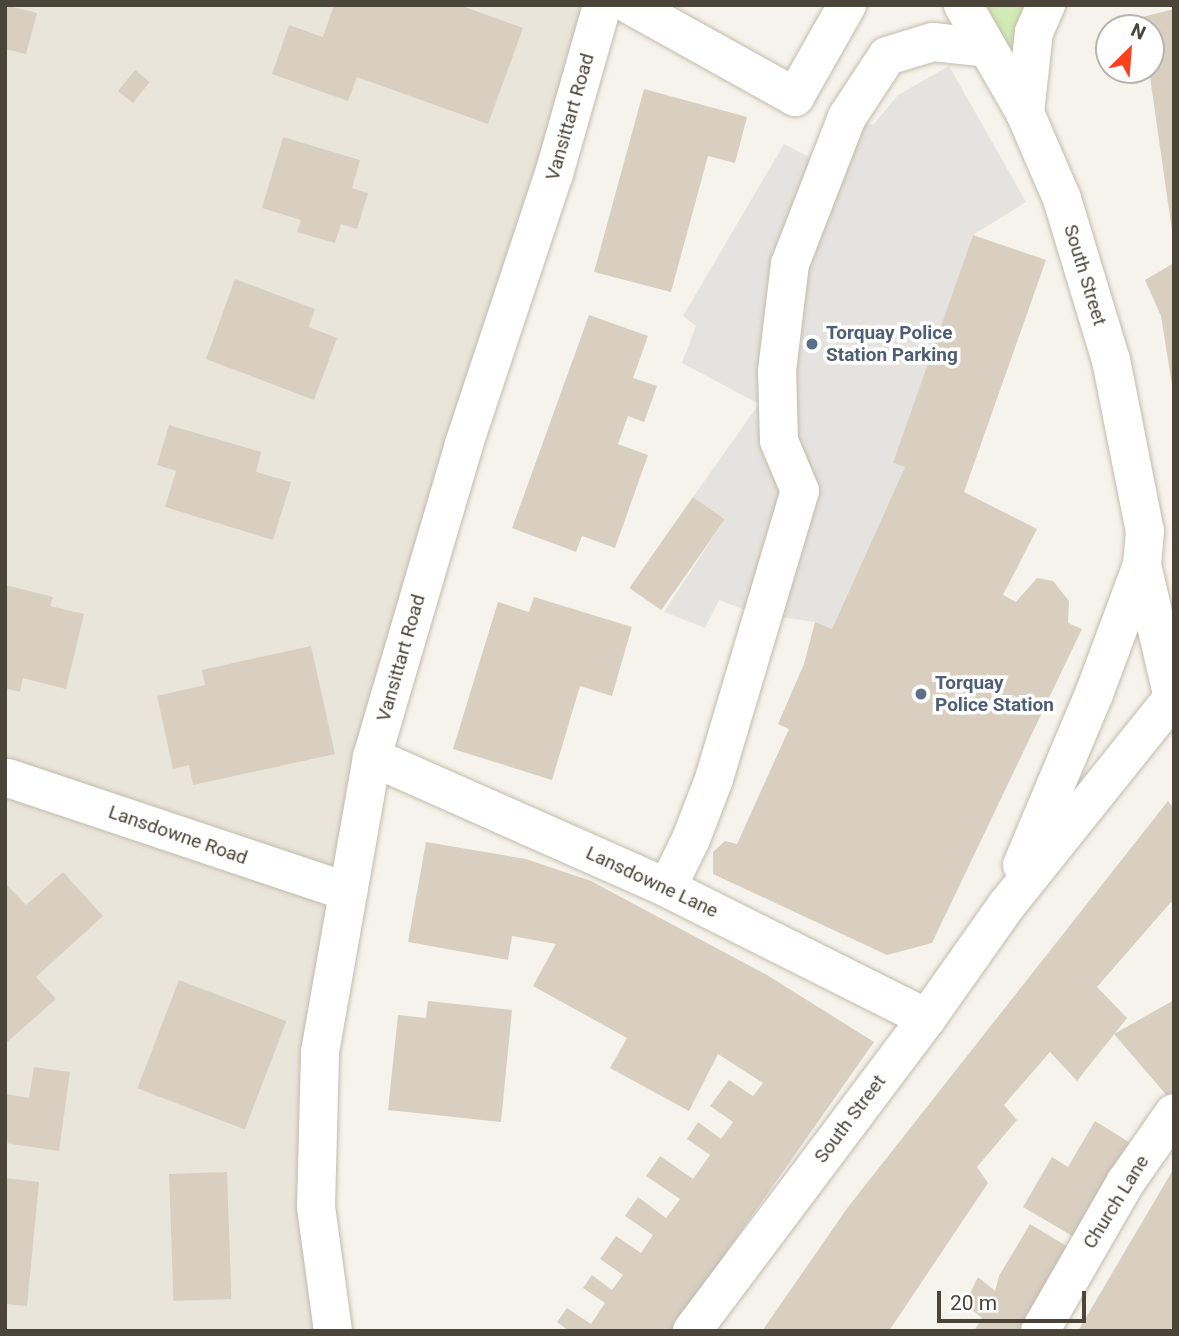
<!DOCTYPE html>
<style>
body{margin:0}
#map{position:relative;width:1179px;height:1336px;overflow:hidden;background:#f6f3ec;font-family:Roboto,sans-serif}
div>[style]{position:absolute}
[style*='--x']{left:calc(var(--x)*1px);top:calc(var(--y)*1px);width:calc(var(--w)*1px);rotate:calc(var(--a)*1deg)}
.residential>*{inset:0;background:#eae5da}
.green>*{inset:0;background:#d2eab5}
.parking>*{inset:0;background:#e5e3e0}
.building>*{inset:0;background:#d8cfc1;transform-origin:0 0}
.roads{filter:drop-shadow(0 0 2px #c2bbae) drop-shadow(0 0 2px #c2bbae)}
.minor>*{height:38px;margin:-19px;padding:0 19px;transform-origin:19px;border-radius:19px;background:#fff}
.dots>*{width:19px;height:19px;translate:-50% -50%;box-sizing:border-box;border:4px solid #fff;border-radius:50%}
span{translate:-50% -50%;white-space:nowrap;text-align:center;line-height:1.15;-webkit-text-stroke:7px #fff;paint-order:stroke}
.street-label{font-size:19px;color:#4b4439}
.service-label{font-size:19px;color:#4e5e75;font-weight:700}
.left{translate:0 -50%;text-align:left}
.frame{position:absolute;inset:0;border:7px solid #4b4439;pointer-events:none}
.north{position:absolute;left:1095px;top:14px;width:70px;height:70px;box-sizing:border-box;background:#fff;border:2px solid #b7b4b0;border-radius:50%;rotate:25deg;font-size:19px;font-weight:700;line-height:28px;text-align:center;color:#4b4439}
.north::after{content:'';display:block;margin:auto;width:24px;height:32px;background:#fc3f1d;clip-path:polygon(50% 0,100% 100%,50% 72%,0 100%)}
.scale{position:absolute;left:937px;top:1291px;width:149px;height:32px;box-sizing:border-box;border:4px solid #4b4439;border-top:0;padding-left:9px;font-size:21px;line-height:24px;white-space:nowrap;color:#4b4439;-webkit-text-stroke:5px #fff;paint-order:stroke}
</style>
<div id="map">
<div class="residential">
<i style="clip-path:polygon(5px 5px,602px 5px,464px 444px,320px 1052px,333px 1331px,5px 1331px)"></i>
</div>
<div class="green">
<i style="clip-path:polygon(963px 5px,1046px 5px,1025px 113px)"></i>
</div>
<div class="parking">
<i style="clip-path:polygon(949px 66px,1026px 202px,973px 235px,894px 463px,905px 467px,832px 629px,815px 622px,753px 613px,719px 600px,705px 628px,664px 612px,725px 519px,693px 497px,759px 404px,682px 363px,696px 326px,683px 316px,784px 144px,815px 160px,847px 117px,873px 125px,898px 95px)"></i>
</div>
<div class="building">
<i style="clip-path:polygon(5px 5px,37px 13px,26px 54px,5px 49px)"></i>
<i style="clip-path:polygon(334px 5px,459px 5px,523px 28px,488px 124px,357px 77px,348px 101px,272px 74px,289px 25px,323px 37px)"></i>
<i style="clip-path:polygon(1174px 9px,1174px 231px,1172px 231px,1149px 70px,1151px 28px,1137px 28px,1134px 19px)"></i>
<i style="left:135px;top:70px;width:19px;height:27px;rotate:39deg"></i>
<i style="clip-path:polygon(644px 89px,747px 117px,735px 163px,708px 156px,671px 292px,594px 272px)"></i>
<i style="clip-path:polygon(283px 137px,360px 160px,352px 188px,368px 193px,357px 229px,341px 224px,335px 243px,297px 232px,301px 220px,262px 208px)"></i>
<i style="clip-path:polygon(973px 235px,1046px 260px,964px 492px,1037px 529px,1003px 595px,1016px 602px,1037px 578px,1053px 581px,1069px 601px,1068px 623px,1082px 629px,932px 943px,887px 955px,713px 874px,713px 852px,725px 841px,737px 844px,789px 729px,778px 724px,804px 664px,815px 622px,832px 629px,905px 467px,893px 463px)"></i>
<i style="clip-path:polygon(1174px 263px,1174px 385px,1172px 385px,1161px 316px,1145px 280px)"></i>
<i style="clip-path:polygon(235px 279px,315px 309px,309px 327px,337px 338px,314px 400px,206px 359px)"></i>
<i style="clip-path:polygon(589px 315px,648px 336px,633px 378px,657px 386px,644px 422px,628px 416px,618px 444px,648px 455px,615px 548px,582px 536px,576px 552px,512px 528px)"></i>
<i style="clip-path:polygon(169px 425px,261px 452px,256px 472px,291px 482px,273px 540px,165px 507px,176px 471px,157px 465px)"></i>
<i style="left:693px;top:497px;width:39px;height:111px;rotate:35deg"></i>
<i style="clip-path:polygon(5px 585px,53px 597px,50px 606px,84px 614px,66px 689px,23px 678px,20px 692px,5px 688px)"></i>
<i style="clip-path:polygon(534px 597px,632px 627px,612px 696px,580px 686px,552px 780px,453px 749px,498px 602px,529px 612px)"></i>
<i style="clip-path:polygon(311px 646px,335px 754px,193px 785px,189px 765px,173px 769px,157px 696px,205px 685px,202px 670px)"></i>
<i style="clip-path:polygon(1168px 801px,1174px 809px,1174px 907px,1171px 902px,1097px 987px,1127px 1018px,1077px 1081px,1050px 1052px,1004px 1105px,1017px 1120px,977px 1167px,988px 1183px,889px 1331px,762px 1331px,848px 1207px)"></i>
<i style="clip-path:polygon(426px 842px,526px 859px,591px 881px,767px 975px,874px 1042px,671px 1331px,569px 1331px,557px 1322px,567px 1308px,591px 1324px,605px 1303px,583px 1288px,592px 1275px,612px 1290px,623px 1275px,600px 1259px,616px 1236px,641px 1253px,653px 1235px,625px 1216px,638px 1197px,666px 1218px,680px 1199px,646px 1176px,660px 1156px,693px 1179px,710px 1155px,687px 1139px,698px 1122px,721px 1139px,733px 1122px,710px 1106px,729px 1080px,753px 1096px,763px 1083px,718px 1054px,689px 1111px,610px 1068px,627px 1038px,533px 986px,556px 944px,512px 936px,508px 960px,408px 942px)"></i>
<i style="clip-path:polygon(63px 872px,103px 916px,36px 977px,56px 999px,5px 1044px,5px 883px,26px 905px)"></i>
<i style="left:179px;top:980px;width:115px;height:116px;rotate:21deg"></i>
<i style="clip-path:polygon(1174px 1000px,1174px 1092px,1168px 1097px,1114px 1034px)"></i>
<i style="clip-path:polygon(428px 1001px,512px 1010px,501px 1122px,388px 1110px,398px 1015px,426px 1018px)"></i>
<i style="clip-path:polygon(34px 1067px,70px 1072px,59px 1151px,5px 1143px,6px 1094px,29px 1098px)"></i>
<i style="clip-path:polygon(1095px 1121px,1132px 1144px,1074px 1237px,1023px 1207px,1052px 1157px,1068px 1167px)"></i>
<i style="clip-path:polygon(1174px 1168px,1174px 1331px,1078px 1331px)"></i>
<i style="left:227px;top:1172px;width:127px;height:58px;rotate:88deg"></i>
<i style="clip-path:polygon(5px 1178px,39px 1182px,27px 1306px,5px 1304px)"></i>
<i style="clip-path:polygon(1030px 1224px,1068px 1247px,1023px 1331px,974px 1331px,982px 1318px,965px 1304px,978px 1277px,995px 1291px,999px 1276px)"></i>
</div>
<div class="roads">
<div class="minor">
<i style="--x:630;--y:5;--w:189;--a:29.1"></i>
<i style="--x:795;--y:97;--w:106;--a:-60.5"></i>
<i style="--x:963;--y:5;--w:125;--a:60.1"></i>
<i style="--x:1025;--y:113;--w:94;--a:66.7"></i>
<i style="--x:1062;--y:199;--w:168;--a:73.1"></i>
<i style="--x:1111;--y:360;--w:174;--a:78.8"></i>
<i style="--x:1145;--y:531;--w:34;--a:95"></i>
<i style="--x:1142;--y:565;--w:142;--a:76.9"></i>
<i style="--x:1025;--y:113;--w:81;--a:-83.7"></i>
<i style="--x:1034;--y:32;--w:30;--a:-66"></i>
<i style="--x:372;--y:757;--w:323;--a:23.9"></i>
<i style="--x:667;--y:888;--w:291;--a:26.6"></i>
<i style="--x:8;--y:778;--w:359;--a:18.5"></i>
<i style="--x:1022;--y:865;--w:186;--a:-67.2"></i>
<i style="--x:1094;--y:694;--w:138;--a:-69.6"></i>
<i style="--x:667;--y:888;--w:55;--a:-63.9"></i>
<i style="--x:691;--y:839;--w:64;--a:-69"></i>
<i style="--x:714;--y:779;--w:301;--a:-73.4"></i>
<i style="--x:800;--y:491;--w:54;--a:-112.8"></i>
<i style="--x:779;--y:441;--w:70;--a:-91.6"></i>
<i style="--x:777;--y:371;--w:108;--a:-83.1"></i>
<i style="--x:790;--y:264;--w:158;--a:-68.8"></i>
<i style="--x:847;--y:117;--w:73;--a:-56.7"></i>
<i style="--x:887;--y:56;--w:48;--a:-16.9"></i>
<i style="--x:933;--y:42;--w:55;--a:6.2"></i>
<i style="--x:333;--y:1331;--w:125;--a:-97.8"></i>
<i style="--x:316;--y:1207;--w:155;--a:-88.5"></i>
<i style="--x:320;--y:1052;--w:300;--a:-80"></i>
<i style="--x:372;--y:757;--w:326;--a:-73.6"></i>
<i style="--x:464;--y:444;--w:285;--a:-71.6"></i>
<i style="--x:554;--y:174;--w:176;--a:-74.1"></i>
<i style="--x:692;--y:1331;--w:391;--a:-53.1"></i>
<i style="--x:927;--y:1018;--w:137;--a:-54.8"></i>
<i style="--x:1006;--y:906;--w:269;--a:-51.3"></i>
<i style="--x:1040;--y:1331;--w:171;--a:-60.1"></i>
<i style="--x:1125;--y:1183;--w:85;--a:-55"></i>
</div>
</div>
<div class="dots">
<i style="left:812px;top:344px;background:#5c6f8a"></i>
<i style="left:921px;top:694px;background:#5c6f8a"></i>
</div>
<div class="street-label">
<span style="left:570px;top:117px;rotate:-74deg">Vansittart Road</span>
<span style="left:1085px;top:275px;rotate:73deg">South Street</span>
<span style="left:401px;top:658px;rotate:-74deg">Vansittart Road</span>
<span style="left:178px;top:835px;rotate:19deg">Lansdowne Road</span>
<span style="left:652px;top:882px;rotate:25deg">Lansdowne Lane</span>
<span style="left:850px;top:1119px;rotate:-53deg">South Street</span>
<span style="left:1116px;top:1202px;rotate:-58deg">Church Lane</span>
</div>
<div class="service-label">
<span class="left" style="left:826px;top:344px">Torquay Police<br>Station Parking</span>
<span class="left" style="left:935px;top:694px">Torquay<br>Police Station</span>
</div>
<div class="frame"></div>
<div class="north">N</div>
<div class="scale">20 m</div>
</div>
